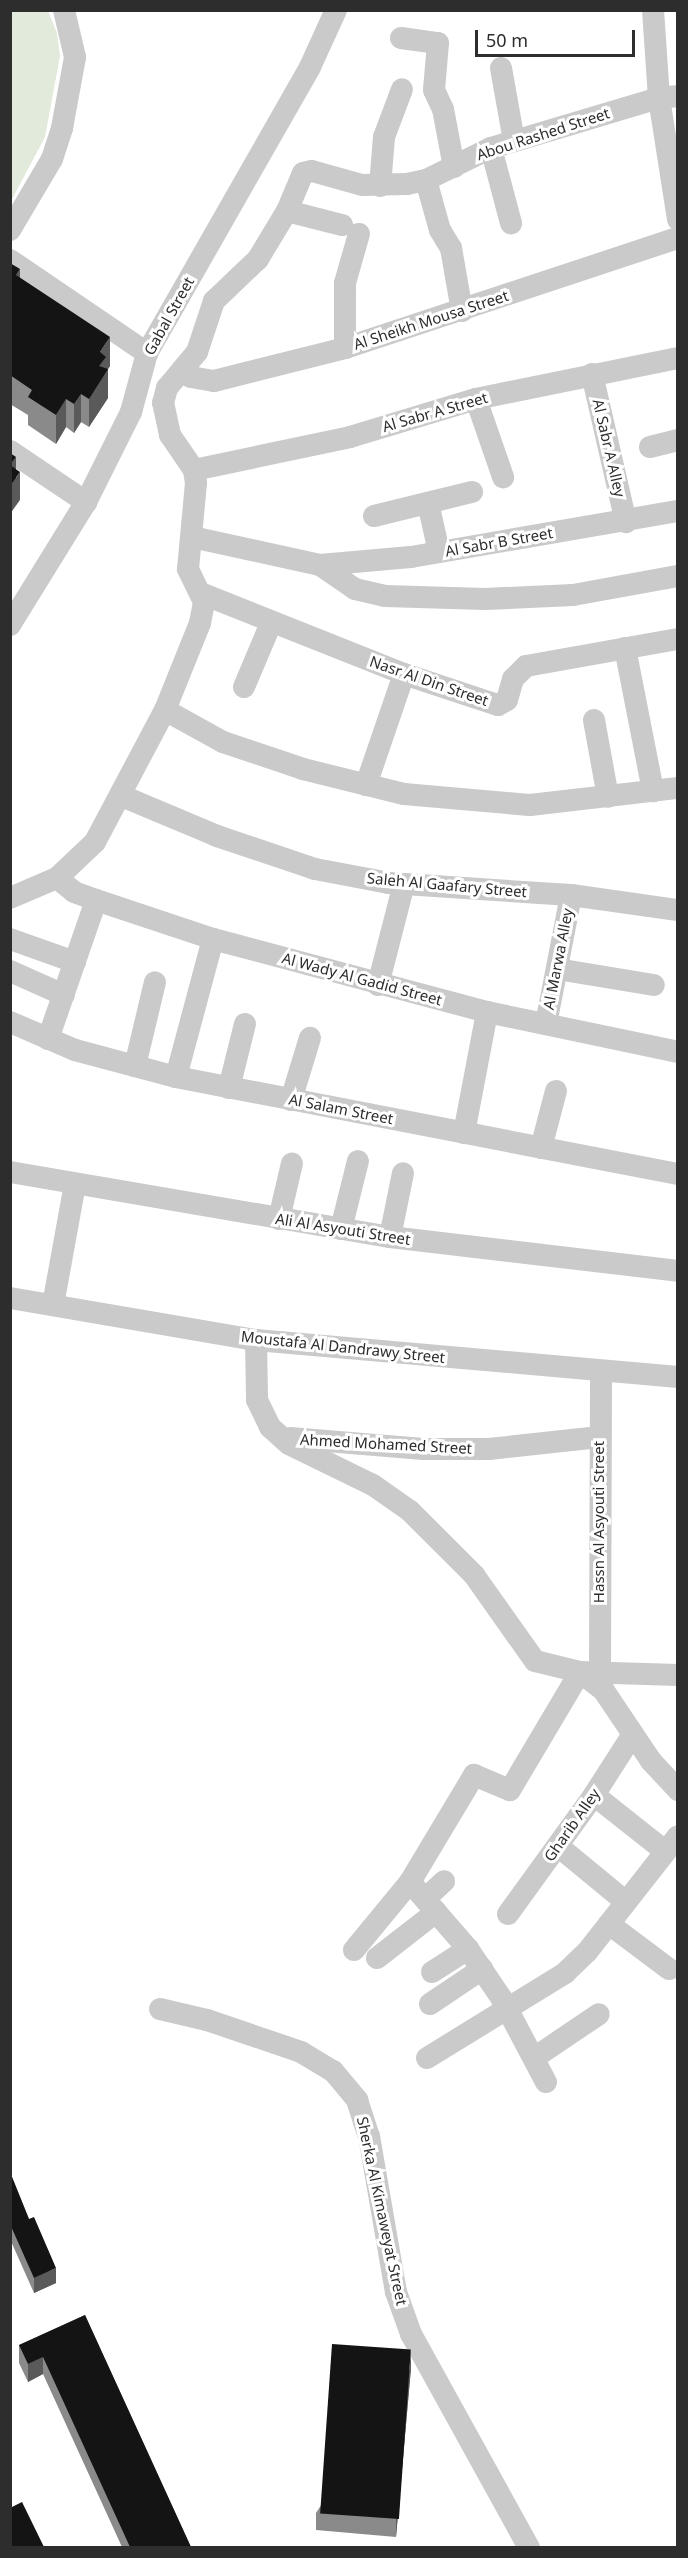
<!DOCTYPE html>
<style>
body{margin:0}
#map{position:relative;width:688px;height:2558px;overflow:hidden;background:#fff;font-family:"Noto Sans",sans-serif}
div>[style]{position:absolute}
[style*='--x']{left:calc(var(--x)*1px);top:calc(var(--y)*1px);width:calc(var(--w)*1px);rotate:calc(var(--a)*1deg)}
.green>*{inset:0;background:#e2eadb}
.minor>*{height:22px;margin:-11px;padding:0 11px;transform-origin:11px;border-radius:11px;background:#cacaca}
.wall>*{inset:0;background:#8a8a8a}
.shaded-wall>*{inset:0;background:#5a5a5a}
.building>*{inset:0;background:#141414;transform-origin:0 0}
span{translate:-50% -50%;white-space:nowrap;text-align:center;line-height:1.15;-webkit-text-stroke:6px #fff;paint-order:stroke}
.street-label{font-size:15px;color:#2d2d2d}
.frame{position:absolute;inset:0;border:12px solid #2d2d2d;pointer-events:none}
.scale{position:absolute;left:475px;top:30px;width:160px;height:27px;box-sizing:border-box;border:3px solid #2d2d2d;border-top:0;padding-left:8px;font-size:18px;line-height:21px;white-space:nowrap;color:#2d2d2d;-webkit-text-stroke:4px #fff;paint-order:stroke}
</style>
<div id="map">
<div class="green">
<i style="clip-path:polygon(11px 10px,48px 11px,57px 33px,60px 56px,45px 137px,11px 201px)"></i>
</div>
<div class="minor">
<i style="--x:653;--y:10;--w:88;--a:86.1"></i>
<i style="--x:659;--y:98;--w:123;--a:81.1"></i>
<i style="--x:401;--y:38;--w:37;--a:8"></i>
<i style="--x:438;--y:43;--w:47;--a:94.9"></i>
<i style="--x:434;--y:90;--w:21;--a:65"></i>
<i style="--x:443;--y:109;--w:59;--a:79.3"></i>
<i style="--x:501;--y:68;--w:74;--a:79.9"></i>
<i style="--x:491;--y:148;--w:78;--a:75.1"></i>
<i style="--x:426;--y:180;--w:52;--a:74.4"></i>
<i style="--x:440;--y:230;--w:21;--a:59"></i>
<i style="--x:451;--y:248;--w:64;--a:80.1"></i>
<i style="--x:380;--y:186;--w:49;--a:-85.3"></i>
<i style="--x:384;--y:137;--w:51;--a:-69.4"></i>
<i style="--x:287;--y:211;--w:57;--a:14.3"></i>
<i style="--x:10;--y:230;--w:82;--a:-59.4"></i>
<i style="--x:52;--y:159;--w:33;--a:-72"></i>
<i style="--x:62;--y:128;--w:72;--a:-79.6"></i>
<i style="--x:75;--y:57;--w:48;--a:-103.2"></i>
<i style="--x:10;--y:260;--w:166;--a:34.2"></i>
<i style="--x:345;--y:348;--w:65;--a:-90"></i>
<i style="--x:345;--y:283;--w:51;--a:-74.1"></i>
<i style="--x:183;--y:369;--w:11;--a:45"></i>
<i style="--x:191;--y:377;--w:23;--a:10"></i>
<i style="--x:214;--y:381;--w:135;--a:-14.1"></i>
<i style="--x:345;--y:348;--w:351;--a:-18.3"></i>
<i style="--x:592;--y:374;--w:152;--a:77.1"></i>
<i style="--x:476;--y:399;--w:83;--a:70.9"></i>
<i style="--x:650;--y:447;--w:29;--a:-14"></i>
<i style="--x:10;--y:451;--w:92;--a:33.9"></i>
<i style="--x:194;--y:470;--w:159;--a:-11.9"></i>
<i style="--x:350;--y:437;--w:132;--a:-16.8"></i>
<i style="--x:476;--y:399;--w:206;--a:-11.5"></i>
<i style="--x:428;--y:503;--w:50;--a:77.3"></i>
<i style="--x:374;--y:516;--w:101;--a:-13.8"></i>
<i style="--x:192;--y:537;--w:131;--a:12.3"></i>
<i style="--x:320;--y:565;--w:42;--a:34.4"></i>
<i style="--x:355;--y:589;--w:31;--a:13"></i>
<i style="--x:385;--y:596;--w:100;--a:1.7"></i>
<i style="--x:485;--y:599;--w:88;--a:-2.6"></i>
<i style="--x:573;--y:595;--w:107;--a:-10.3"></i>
<i style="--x:320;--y:565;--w:91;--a:-5"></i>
<i style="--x:411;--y:557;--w:271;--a:-9.8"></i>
<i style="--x:203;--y:594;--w:216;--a:21.7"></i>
<i style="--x:404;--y:674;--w:99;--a:18.3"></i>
<i style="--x:498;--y:705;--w:10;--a:-29"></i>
<i style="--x:507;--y:700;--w:22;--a:-74"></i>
<i style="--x:513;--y:679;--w:18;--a:-45"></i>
<i style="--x:526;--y:666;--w:154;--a:-10.1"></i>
<i style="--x:10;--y:625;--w:145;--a:-58.3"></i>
<i style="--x:86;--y:502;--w:101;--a:-63.4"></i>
<i style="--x:131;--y:412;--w:61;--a:-74.8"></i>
<i style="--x:147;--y:353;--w:329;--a:-60.3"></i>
<i style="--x:310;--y:67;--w:63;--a:-65.5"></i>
<i style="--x:625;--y:648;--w:146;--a:78.9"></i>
<i style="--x:244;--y:687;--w:69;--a:-67.1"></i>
<i style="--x:165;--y:710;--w:66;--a:28.9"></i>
<i style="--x:223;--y:742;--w:84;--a:18.6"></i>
<i style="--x:303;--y:769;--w:104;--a:13.9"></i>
<i style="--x:404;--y:794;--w:126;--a:5"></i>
<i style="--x:530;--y:805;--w:149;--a:-6.6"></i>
<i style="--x:594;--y:720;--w:78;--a:79.7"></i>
<i style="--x:366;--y:785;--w:117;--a:-71.1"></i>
<i style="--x:122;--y:796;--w:103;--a:22.8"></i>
<i style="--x:217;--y:836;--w:103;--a:18.6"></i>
<i style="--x:315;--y:869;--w:75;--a:10.7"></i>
<i style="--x:389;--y:883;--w:182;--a:3.8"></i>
<i style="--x:571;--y:895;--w:108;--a:8"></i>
<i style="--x:57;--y:878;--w:22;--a:39"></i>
<i style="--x:74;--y:892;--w:23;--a:20"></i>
<i style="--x:96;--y:900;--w:123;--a:18.4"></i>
<i style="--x:213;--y:939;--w:284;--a:14.9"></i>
<i style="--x:487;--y:1012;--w:195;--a:11.8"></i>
<i style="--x:10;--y:898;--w:51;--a:-23.1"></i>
<i style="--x:57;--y:878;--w:52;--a:-43.5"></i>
<i style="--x:95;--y:842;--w:149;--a:-62.1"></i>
<i style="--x:165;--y:710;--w:94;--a:-68.1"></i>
<i style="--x:200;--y:623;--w:21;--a:-79"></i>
<i style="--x:204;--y:602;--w:37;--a:-116"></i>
<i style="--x:188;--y:569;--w:86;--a:-84.7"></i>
<i style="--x:196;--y:483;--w:13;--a:-99"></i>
<i style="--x:194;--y:470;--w:42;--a:-124.4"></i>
<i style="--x:170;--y:435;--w:33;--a:-102"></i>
<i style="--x:163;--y:403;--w:16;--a:-75"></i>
<i style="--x:167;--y:388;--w:47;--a:-50.2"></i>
<i style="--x:197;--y:352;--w:54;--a:-71.6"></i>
<i style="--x:214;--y:301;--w:61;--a:-43.7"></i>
<i style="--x:258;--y:259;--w:56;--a:-58.9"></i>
<i style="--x:287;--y:211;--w:41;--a:-67.2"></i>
<i style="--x:303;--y:173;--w:9;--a:-13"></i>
<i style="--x:312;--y:171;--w:52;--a:15.6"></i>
<i style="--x:362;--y:185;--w:45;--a:-1.3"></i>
<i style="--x:407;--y:184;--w:19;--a:-12"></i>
<i style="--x:426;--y:180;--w:72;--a:-26.2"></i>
<i style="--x:491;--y:148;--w:175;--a:-16.6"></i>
<i style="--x:659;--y:98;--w:19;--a:-6"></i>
<i style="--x:10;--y:939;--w:69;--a:19.5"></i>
<i style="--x:557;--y:969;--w:98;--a:9.4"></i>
<i style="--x:10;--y:971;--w:59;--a:24"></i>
<i style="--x:378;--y:985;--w:104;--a:-75.6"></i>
<i style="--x:10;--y:1022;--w:71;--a:23.3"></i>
<i style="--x:75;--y:1050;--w:105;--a:15"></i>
<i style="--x:176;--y:1077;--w:511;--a:10.94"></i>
<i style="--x:546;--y:1024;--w:131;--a:-79"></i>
<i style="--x:48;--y:1039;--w:147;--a:-70.9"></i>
<i style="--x:135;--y:1066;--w:86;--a:-76.6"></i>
<i style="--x:176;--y:1077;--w:143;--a:-75"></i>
<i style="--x:229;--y:1088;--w:66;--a:-76"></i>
<i style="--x:291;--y:1100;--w:65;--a:-73"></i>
<i style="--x:464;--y:1133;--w:123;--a:-79.2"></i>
<i style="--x:541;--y:1148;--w:59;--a:-75.3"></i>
<i style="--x:10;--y:1172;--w:386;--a:9.7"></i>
<i style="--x:390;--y:1237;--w:290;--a:6.7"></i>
<i style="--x:279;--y:1219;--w:57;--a:-76.9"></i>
<i style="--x:341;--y:1229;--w:70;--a:-76"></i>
<i style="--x:390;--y:1237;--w:65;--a:-78.5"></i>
<i style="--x:10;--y:1298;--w:250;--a:9.7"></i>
<i style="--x:256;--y:1340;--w:424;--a:5"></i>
<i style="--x:53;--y:1305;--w:123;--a:-79.7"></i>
<i style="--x:256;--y:1340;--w:60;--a:89"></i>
<i style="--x:257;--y:1400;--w:30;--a:64"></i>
<i style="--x:270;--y:1427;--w:25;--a:42"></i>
<i style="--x:289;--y:1444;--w:93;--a:26"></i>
<i style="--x:373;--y:1485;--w:45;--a:35.1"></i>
<i style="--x:410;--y:1511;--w:91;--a:45"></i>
<i style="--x:474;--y:1575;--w:105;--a:54.7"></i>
<i style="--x:535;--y:1661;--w:46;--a:13.7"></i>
<i style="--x:580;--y:1672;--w:98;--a:1.8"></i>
<i style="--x:290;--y:1438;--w:134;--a:4.7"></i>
<i style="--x:424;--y:1449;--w:65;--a:0"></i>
<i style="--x:489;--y:1449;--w:111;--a:-6.2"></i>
<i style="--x:600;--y:1671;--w:299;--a:-89.8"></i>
<i style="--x:580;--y:1672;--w:31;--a:38"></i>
<i style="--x:604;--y:1691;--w:84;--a:56.1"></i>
<i style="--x:651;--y:1761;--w:40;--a:47"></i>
<i style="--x:594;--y:1795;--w:90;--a:38.3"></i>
<i style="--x:558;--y:1846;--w:88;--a:39.5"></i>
<i style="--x:410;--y:1882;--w:89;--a:49.1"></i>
<i style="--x:468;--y:1949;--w:60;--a:55.8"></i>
<i style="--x:502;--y:1999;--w:94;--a:62.1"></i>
<i style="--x:425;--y:1899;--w:26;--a:-43"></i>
<i style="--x:508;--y:1914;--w:147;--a:-54.1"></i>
<i style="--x:594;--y:1795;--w:72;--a:-57.4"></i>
<i style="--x:609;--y:1924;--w:75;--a:36.9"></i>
<i style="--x:354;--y:1950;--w:88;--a:-50.5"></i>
<i style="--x:410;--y:1882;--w:125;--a:-59.1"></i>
<i style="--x:474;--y:1775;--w:39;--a:23"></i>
<i style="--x:510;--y:1790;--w:137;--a:-59.3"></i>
<i style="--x:377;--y:1958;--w:75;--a:-37.9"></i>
<i style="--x:432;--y:1972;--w:43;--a:-32.6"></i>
<i style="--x:430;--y:2004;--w:63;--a:-33.9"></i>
<i style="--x:160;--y:2009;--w:48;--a:13.2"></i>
<i style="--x:207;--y:2020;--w:99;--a:18.8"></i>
<i style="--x:301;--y:2052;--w:37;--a:31"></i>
<i style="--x:333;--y:2071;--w:38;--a:50"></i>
<i style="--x:357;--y:2100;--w:38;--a:72"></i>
<i style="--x:369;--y:2136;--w:158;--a:80.2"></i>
<i style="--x:396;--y:2292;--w:45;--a:70.3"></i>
<i style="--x:411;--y:2334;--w:244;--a:61.1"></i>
<i style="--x:427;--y:2058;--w:162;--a:-31.6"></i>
<i style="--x:565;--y:1973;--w:30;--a:-44"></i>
<i style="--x:587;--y:1952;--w:147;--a:-51.9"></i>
<i style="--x:534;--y:2058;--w:78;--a:-34.1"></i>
</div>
<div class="wall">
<i style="clip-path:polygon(10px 263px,20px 278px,110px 366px,108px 369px,108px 398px,89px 427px,81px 422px,74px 433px,66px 427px,56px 444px,28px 425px,28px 415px,10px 404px)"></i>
<i style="clip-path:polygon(10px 2172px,29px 2219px,56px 2283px,34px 2293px,10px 2239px)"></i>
<i style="clip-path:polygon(85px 2315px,191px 2547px,122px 2547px,43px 2374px,28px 2382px,19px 2363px,19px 2345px)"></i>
<i style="clip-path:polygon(411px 2368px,396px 2537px,316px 2530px,316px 2513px)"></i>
</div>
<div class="shaded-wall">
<i style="clip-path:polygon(20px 269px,20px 297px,16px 275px)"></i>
<i style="clip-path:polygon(110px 337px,110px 366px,106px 372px,108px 369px,108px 398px,89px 427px,89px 399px,100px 352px)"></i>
<i style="clip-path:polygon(81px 394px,81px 422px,74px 433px,74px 404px)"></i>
<i style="clip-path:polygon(66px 399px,66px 427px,56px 444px,56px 415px)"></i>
<i style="clip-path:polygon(16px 457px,16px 478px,20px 472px,20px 500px,10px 514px,10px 465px)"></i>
<i style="clip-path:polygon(56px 2268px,56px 2283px,34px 2293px,34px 2278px)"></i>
<i style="clip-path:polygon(411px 2350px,411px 2368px,396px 2537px,396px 2520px)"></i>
<i style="clip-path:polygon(43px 2357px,43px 2374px,28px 2382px,28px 2364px)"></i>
</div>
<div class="building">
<i style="clip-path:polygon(10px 263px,20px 269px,16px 275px,110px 337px,100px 352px,106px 357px,99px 366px,108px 369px,89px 399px,81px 394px,74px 404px,66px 399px,56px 415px,28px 397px,32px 390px,10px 375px,10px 367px,12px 365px,10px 364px)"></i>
<i style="clip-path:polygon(10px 453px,16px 457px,10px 465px)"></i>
<i style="clip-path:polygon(10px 465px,20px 472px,10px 486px)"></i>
<i style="clip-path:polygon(10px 2172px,29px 2219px,34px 2217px,56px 2268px,34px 2278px,10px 2224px)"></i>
<i style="clip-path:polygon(85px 2315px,191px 2547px,130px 2547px,43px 2357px,28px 2364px,19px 2345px)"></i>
<i style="left:332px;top:2344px;width:79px;height:170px;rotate:4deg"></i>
<i style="clip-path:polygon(22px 2502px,44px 2547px,10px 2547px,10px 2508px)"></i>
</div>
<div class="street-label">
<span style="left:543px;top:134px;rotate:-18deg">Abou Rashed Street</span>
<span style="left:169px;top:316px;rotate:-61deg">Gabal Street</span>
<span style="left:431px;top:320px;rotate:-18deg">Al Sheikh Mousa Street</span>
<span style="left:435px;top:412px;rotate:-16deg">Al Sabr A Street</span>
<span style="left:609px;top:448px;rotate:77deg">Al Sabr A Alley</span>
<span style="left:499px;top:542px;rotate:-10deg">Al Sabr B Street</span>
<span style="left:429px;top:681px;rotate:19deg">Nasr Al Din Street</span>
<span style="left:447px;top:885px;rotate:5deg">Saleh Al Gaafary Street</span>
<span style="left:558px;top:959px;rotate:-79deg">Al Marwa Alley</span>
<span style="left:362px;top:979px;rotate:15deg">Al Wady Al Gadid Street</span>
<span style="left:341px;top:1109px;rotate:11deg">Al Salam Street</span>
<span style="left:343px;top:1229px;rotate:9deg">Ali Al Asyouti Street</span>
<span style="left:343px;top:1347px;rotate:6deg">Moustafa Al Dandrawy Street</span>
<span style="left:386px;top:1444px;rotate:3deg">Ahmed Mohamed Street</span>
<span style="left:599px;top:1522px;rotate:-90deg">Hassn Al Asyouti Street</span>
<span style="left:572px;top:1825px;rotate:-55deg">Gharib Alley</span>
<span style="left:382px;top:2211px;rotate:78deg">Sherka Al Kimaweyat Street</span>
</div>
<div class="frame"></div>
<div class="scale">50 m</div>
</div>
